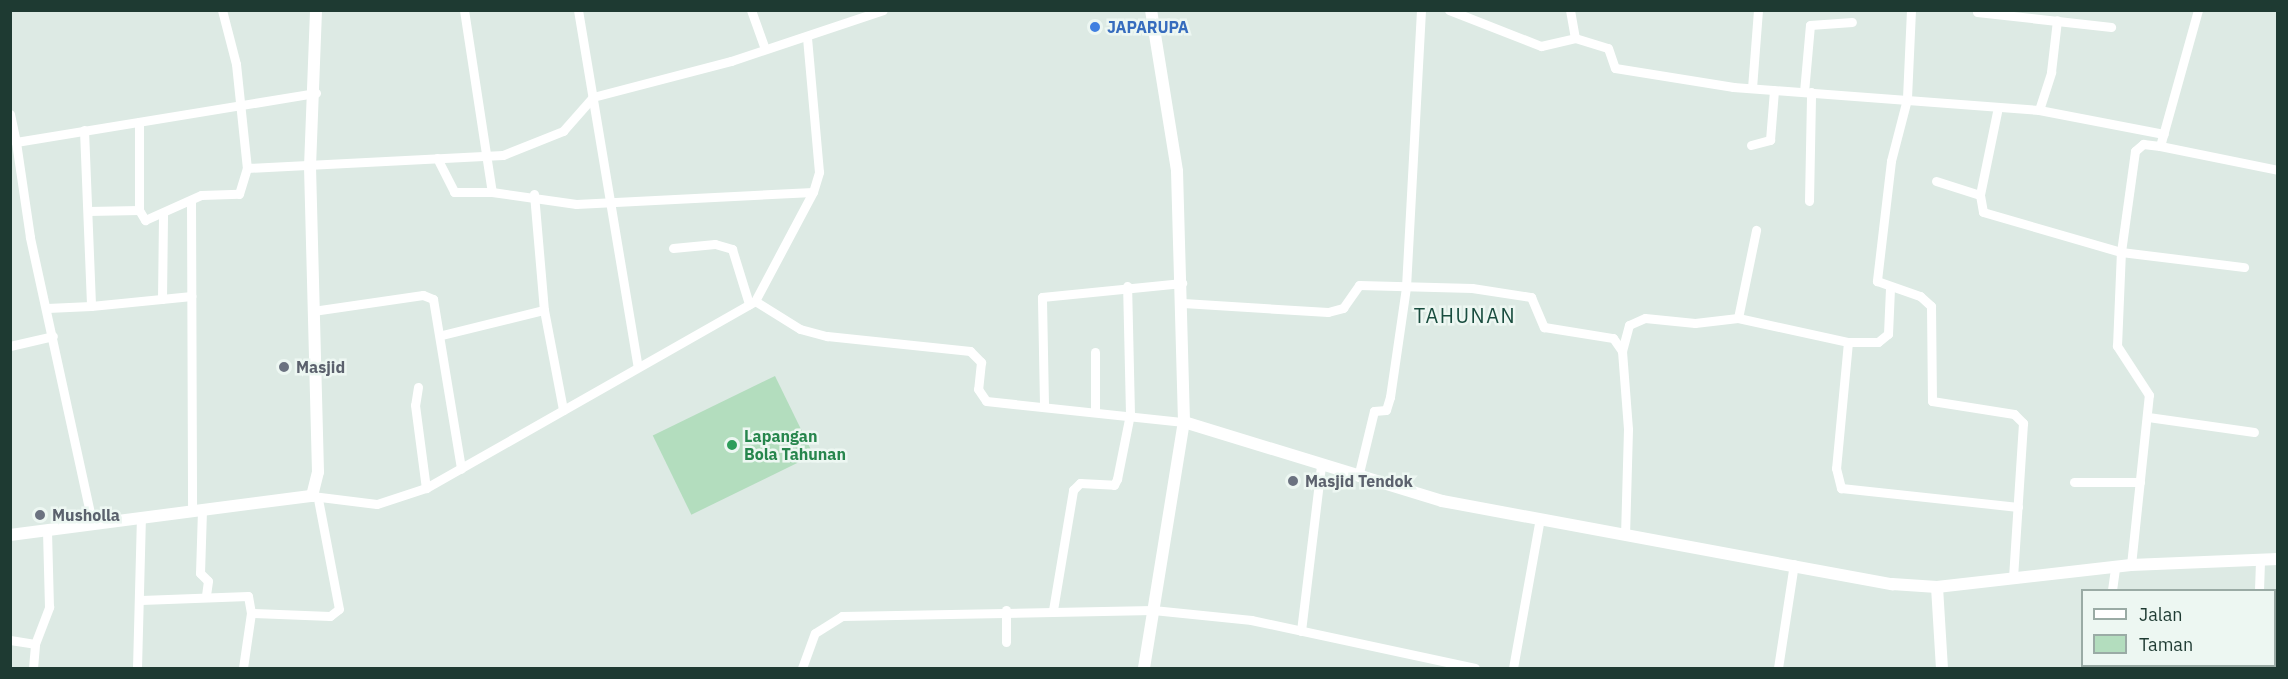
<!DOCTYPE html>
<style>
body{margin:0}
#map{position:relative;width:2288px;height:679px;overflow:hidden;background:#ddeae4;font-family:"IBM Plex Sans",sans-serif}
div>[style]{position:absolute}
[style*='--x']{left:calc(var(--x)*1px);top:calc(var(--y)*1px);width:calc(var(--w)*1px);rotate:calc(var(--a)*1deg)}
.green>*{inset:0;background:#b3ddbe;transform-origin:0 0}
.minor>*{height:9px;margin:-4.5px;padding:0 4.5px;transform-origin:4.5px;border-radius:4.5px;background:#fff}
.tertiary>*{height:12px;margin:-6px;padding:0 6px;transform-origin:6px;border-radius:6px;background:#fff}
.dots>*{width:16px;height:16px;translate:-50% -50%;box-sizing:border-box;border:3px solid #edf7f2;border-radius:50%}
span{translate:-50% -50%;white-space:nowrap;text-align:center;line-height:1.15;-webkit-text-stroke:5px #edf7f2;paint-order:stroke}
.shop-label{font-size:16px;color:#366cbe;font-weight:700}
.left{translate:0 -50%;text-align:left}
.worship-label{font-size:16px;color:#5b616d;font-weight:700}
.leisure-label{font-size:16px;color:#27864d;font-weight:700}
.quarter-label{font-size:20px;color:#194d3f;letter-spacing:1.5px}
.frame{position:absolute;inset:0;border:12px solid #1e3a32;pointer-events:none}
.legend{position:absolute;left:2081px;top:589px;width:195px;height:78px;box-sizing:border-box;background:#edf7f2;border:2px solid #9aaba5;margin:0;padding:8px 10px;list-style:none;font-size:18px;color:#1e3a32}
.legend li{display:flex;align-items:center;gap:12px;height:30px}
.legend b{width:30px;border:2px solid #9aaba5}
</style>
<div id="map">
<div class="green">
<i style="left:775px;top:376px;width:88px;height:136px;rotate:64deg"></i>
</div>
<div class="minor">
<i style="--x:222;--y:10;--w:56;--a:75.5"></i>
<i style="--x:236;--y:64;--w:105;--a:84"></i>
<i style="--x:247;--y:168;--w:256;--a:-2.9"></i>
<i style="--x:503;--y:155;--w:65;--a:-21.8"></i>
<i style="--x:563;--y:131;--w:45;--a:-48.6"></i>
<i style="--x:593;--y:97;--w:143;--a:-14.6"></i>
<i style="--x:731;--y:61;--w:160;--a:-18.5"></i>
<i style="--x:464;--y:10;--w:184;--a:81.3"></i>
<i style="--x:492;--y:192;--w:85;--a:8.1"></i>
<i style="--x:576;--y:204;--w:237;--a:-2.9"></i>
<i style="--x:813;--y:192;--w:21;--a:-73"></i>
<i style="--x:819;--y:172;--w:136;--a:-95.1"></i>
<i style="--x:578;--y:10;--w:362;--a:80.5"></i>
<i style="--x:751;--y:10;--w:41;--a:70.3"></i>
<i style="--x:1449;--y:10;--w:99;--a:21.4"></i>
<i style="--x:1541;--y:46;--w:35;--a:-13"></i>
<i style="--x:1570;--y:10;--w:28;--a:80"></i>
<i style="--x:1575;--y:38;--w:34;--a:17"></i>
<i style="--x:1608;--y:48;--w:21;--a:71"></i>
<i style="--x:1615;--y:68;--w:120;--a:9.1"></i>
<i style="--x:1733;--y:87;--w:307;--a:4.3"></i>
<i style="--x:2039;--y:110;--w:127;--a:10.9"></i>
<i style="--x:1911;--y:10;--w:89;--a:92.6"></i>
<i style="--x:1907;--y:99;--w:64;--a:104.5"></i>
<i style="--x:1891;--y:161;--w:121;--a:96.7"></i>
<i style="--x:1877;--y:281;--w:46;--a:19.2"></i>
<i style="--x:1920;--y:296;--w:15;--a:42"></i>
<i style="--x:1931;--y:306;--w:95;--a:89.4"></i>
<i style="--x:1932;--y:401;--w:83;--a:9"></i>
<i style="--x:2014;--y:414;--w:13;--a:45"></i>
<i style="--x:2023;--y:423;--w:155;--a:93.7"></i>
<i style="--x:1977;--y:12;--w:135;--a:6.4"></i>
<i style="--x:1752;--y:88;--w:78;--a:-85.6"></i>
<i style="--x:1804;--y:92;--w:67;--a:-84.9"></i>
<i style="--x:1810;--y:25;--w:42;--a:-4.1"></i>
<i style="--x:1998;--y:107;--w:90;--a:101.6"></i>
<i style="--x:1980;--y:195;--w:17;--a:80"></i>
<i style="--x:1983;--y:212;--w:144;--a:16.2"></i>
<i style="--x:2121;--y:252;--w:124;--a:7"></i>
<i style="--x:2039;--y:110;--w:40;--a:-72"></i>
<i style="--x:2051;--y:72;--w:52;--a:-83.4"></i>
<i style="--x:10;--y:114;--w:29;--a:78"></i>
<i style="--x:139;--y:122;--w:88;--a:90"></i>
<i style="--x:139;--y:210;--w:12;--a:59"></i>
<i style="--x:145;--y:220;--w:61;--a:-24.1"></i>
<i style="--x:201;--y:195;--w:38;--a:-2"></i>
<i style="--x:239;--y:194;--w:27;--a:-73"></i>
<i style="--x:84;--y:130;--w:176;--a:87.7"></i>
<i style="--x:91;--y:306;--w:101;--a:-5.7"></i>
<i style="--x:1751;--y:145;--w:20;--a:-15"></i>
<i style="--x:1770;--y:140;--w:50;--a:-85.4"></i>
<i style="--x:2160;--y:146;--w:120;--a:11.5"></i>
<i style="--x:437;--y:158;--w:38;--a:63"></i>
<i style="--x:454;--y:192;--w:38;--a:0"></i>
<i style="--x:1936;--y:181;--w:46;--a:17.7"></i>
<i style="--x:534;--y:194;--w:116;--a:85.1"></i>
<i style="--x:544;--y:310;--w:102;--a:79.2"></i>
<i style="--x:191;--y:201;--w:310;--a:89.8"></i>
<i style="--x:1809;--y:201;--w:109;--a:-88.9"></i>
<i style="--x:88;--y:211;--w:51;--a:-1.1"></i>
<i style="--x:673;--y:248;--w:42;--a:-5.4"></i>
<i style="--x:715;--y:244;--w:18;--a:16"></i>
<i style="--x:732;--y:249;--w:58;--a:72.8"></i>
<i style="--x:162;--y:299;--w:85;--a:-89.3"></i>
<i style="--x:755;--y:301;--w:123;--a:-62"></i>
<i style="--x:1183;--y:303;--w:145;--a:3.6"></i>
<i style="--x:1328;--y:312;--w:16;--a:-15"></i>
<i style="--x:1343;--y:308;--w:28;--a:-55"></i>
<i style="--x:1359;--y:285;--w:113;--a:1.5"></i>
<i style="--x:1472;--y:288;--w:60;--a:8.7"></i>
<i style="--x:1531;--y:297;--w:33;--a:67"></i>
<i style="--x:1544;--y:327;--w:70;--a:9.1"></i>
<i style="--x:1613;--y:338;--w:16;--a:55"></i>
<i style="--x:1622;--y:351;--w:78;--a:85.6"></i>
<i style="--x:1628;--y:429;--w:105;--a:91.6"></i>
<i style="--x:47;--y:308;--w:44;--a:-2.6"></i>
<i style="--x:313;--y:311;--w:111;--a:-8.3"></i>
<i style="--x:423;--y:295;--w:11;--a:22"></i>
<i style="--x:433;--y:299;--w:172;--a:80.6"></i>
<i style="--x:1738;--y:318;--w:90;--a:-78.4"></i>
<i style="--x:442;--y:335;--w:105;--a:-13.8"></i>
<i style="--x:1848;--y:342;--w:127;--a:95.4"></i>
<i style="--x:1836;--y:468;--w:21;--a:76"></i>
<i style="--x:1841;--y:488;--w:178;--a:6.1"></i>
<i style="--x:10;--y:346;--w:44;--a:-13.1"></i>
<i style="--x:1622;--y:351;--w:27;--a:-75"></i>
<i style="--x:1629;--y:325;--w:17;--a:-24"></i>
<i style="--x:1645;--y:318;--w:50;--a:5.7"></i>
<i style="--x:1695;--y:323;--w:43;--a:-6.6"></i>
<i style="--x:1738;--y:318;--w:113;--a:12.3"></i>
<i style="--x:1848;--y:342;--w:30;--a:0"></i>
<i style="--x:1878;--y:342;--w:13;--a:-39"></i>
<i style="--x:1888;--y:334;--w:46;--a:-87.5"></i>
<i style="--x:1095;--y:352;--w:59;--a:90"></i>
<i style="--x:418;--y:387;--w:18;--a:99"></i>
<i style="--x:415;--y:405;--w:84;--a:82.5"></i>
<i style="--x:1044;--y:404;--w:107;--a:-91.1"></i>
<i style="--x:1042;--y:297;--w:141;--a:-5.7"></i>
<i style="--x:2148;--y:417;--w:107;--a:8.1"></i>
<i style="--x:1358;--y:477;--w:68;--a:-76.4"></i>
<i style="--x:1374;--y:411;--w:12;--a:-5"></i>
<i style="--x:1386;--y:410;--w:14;--a:-73"></i>
<i style="--x:1390;--y:397;--w:111;--a:-81.7"></i>
<i style="--x:1406;--y:287;--w:277;--a:-86.9"></i>
<i style="--x:2074;--y:482;--w:66;--a:0"></i>
<i style="--x:312;--y:496;--w:65;--a:7"></i>
<i style="--x:377;--y:504;--w:52;--a:-18.1"></i>
<i style="--x:426;--y:488;--w:378;--a:-29.6"></i>
<i style="--x:755;--y:301;--w:53;--a:31.9"></i>
<i style="--x:800;--y:329;--w:28;--a:15"></i>
<i style="--x:827;--y:336;--w:144;--a:6"></i>
<i style="--x:970;--y:351;--w:16;--a:45"></i>
<i style="--x:981;--y:362;--w:27;--a:96"></i>
<i style="--x:978;--y:389;--w:14;--a:56"></i>
<i style="--x:986;--y:401;--w:199;--a:6.1"></i>
<i style="--x:202;--y:510;--w:63;--a:91.8"></i>
<i style="--x:200;--y:573;--w:11;--a:45"></i>
<i style="--x:208;--y:581;--w:14;--a:98"></i>
<i style="--x:92;--y:522;--w:292;--a:-102.3"></i>
<i style="--x:30;--y:237;--w:96;--a:-98.4"></i>
<i style="--x:16;--y:142;--w:304;--a:-9.3"></i>
<i style="--x:2131;--y:565;--w:171;--a:-84"></i>
<i style="--x:2149;--y:395;--w:59;--a:-123.1"></i>
<i style="--x:2117;--y:346;--w:94;--a:-87.6"></i>
<i style="--x:2121;--y:252;--w:102;--a:-82.1"></i>
<i style="--x:2135;--y:151;--w:11;--a:-41"></i>
<i style="--x:2143;--y:144;--w:17;--a:7"></i>
<i style="--x:2160;--y:146;--w:141;--a:-74.4"></i>
<i style="--x:2112;--y:590;--w:22;--a:-82"></i>
<i style="--x:2259;--y:590;--w:30;--a:-88"></i>
<i style="--x:141;--y:600;--w:107;--a:-2.1"></i>
<i style="--x:248;--y:596;--w:17;--a:80"></i>
<i style="--x:251;--y:613;--w:56;--a:98.3"></i>
<i style="--x:1006;--y:610;--w:32;--a:90"></i>
<i style="--x:1053;--y:610;--w:122;--a:-80.5"></i>
<i style="--x:1073;--y:490;--w:10;--a:-45"></i>
<i style="--x:1080;--y:483;--w:34;--a:3"></i>
<i style="--x:1114;--y:485;--w:7;--a:-63"></i>
<i style="--x:1117;--y:479;--w:66;--a:-78.7"></i>
<i style="--x:1130;--y:414;--w:128;--a:-91.3"></i>
<i style="--x:251;--y:613;--w:79;--a:2.2"></i>
<i style="--x:330;--y:616;--w:11;--a:-38"></i>
<i style="--x:339;--y:609;--w:112;--a:-100.8"></i>
<i style="--x:1301;--y:631;--w:167;--a:-83.1"></i>
<i style="--x:10;--y:640;--w:25;--a:9"></i>
<i style="--x:33;--y:668;--w:24;--a:-85"></i>
<i style="--x:35;--y:644;--w:40;--a:-69"></i>
<i style="--x:49;--y:607;--w:78;--a:-91.5"></i>
<i style="--x:137;--y:668;--w:151;--a:-88.5"></i>
<i style="--x:802;--y:668;--w:37;--a:-70"></i>
<i style="--x:815;--y:633;--w:32;--a:-32"></i>
<i style="--x:842;--y:616;--w:311;--a:-1.1"></i>
<i style="--x:1153;--y:610;--w:99;--a:5.8"></i>
<i style="--x:1251;--y:620;--w:229;--a:12.1"></i>
<i style="--x:1513;--y:668;--w:152;--a:-79.8"></i>
<i style="--x:1778;--y:668;--w:105;--a:-81.3"></i>
<i style="--x:2099;--y:668;--w:2;--a:-90"></i>
<i style="--x:2257;--y:668;--w:2;--a:-90"></i>
</div>
<div class="tertiary">
<i style="--x:1151;--y:10;--w:163;--a:80.8"></i>
<i style="--x:1177;--y:171;--w:251;--a:88.4"></i>
<i style="--x:1184;--y:422;--w:270;--a:17"></i>
<i style="--x:1442;--y:501;--w:458;--a:10.5"></i>
<i style="--x:1892;--y:584;--w:45;--a:3.8"></i>
<i style="--x:1937;--y:587;--w:195;--a:-6.5"></i>
<i style="--x:2131;--y:565;--w:147;--a:-2.3"></i>
<i style="--x:10;--y:535;--w:305;--a:-7.4"></i>
<i style="--x:312;--y:496;--w:25;--a:-76"></i>
<i style="--x:318;--y:472;--w:305;--a:-91.5"></i>
<i style="--x:310;--y:167;--w:157;--a:-87.8"></i>
<i style="--x:1937;--y:587;--w:81;--a:86.5"></i>
<i style="--x:1144;--y:668;--w:249;--a:-80.8"></i>
</div>
<div class="dots">
<i style="left:1095px;top:27px;background:#3f7fe0"></i>
<i style="left:284px;top:367px;background:#6b7280"></i>
<i style="left:732px;top:445px;background:#2e9e5b"></i>
<i style="left:1293px;top:481px;background:#6b7280"></i>
<i style="left:40px;top:515px;background:#6b7280"></i>
</div>
<div class="shop-label">
<span class="left" style="left:1107px;top:27px">JAPARUPA</span>
</div>
<div class="worship-label">
<span class="left" style="left:296px;top:367px">Masjid</span>
<span class="left" style="left:1305px;top:481px">Masjid Tendok</span>
<span class="left" style="left:52px;top:515px">Musholla</span>
</div>
<div class="leisure-label">
<span class="left" style="left:744px;top:445px">Lapangan<br>Bola Tahunan</span>
</div>
<div class="quarter-label">
<span style="left:1465px;top:315px">TAHUNAN</span>
</div>
<div class="frame"></div>
<ul class="legend">
<li><b style="height:8px;background:#fff"></b>Jalan</li>
<li><b style="height:16px;background:#b3ddbe"></b>Taman</li>
</ul>
</div>
